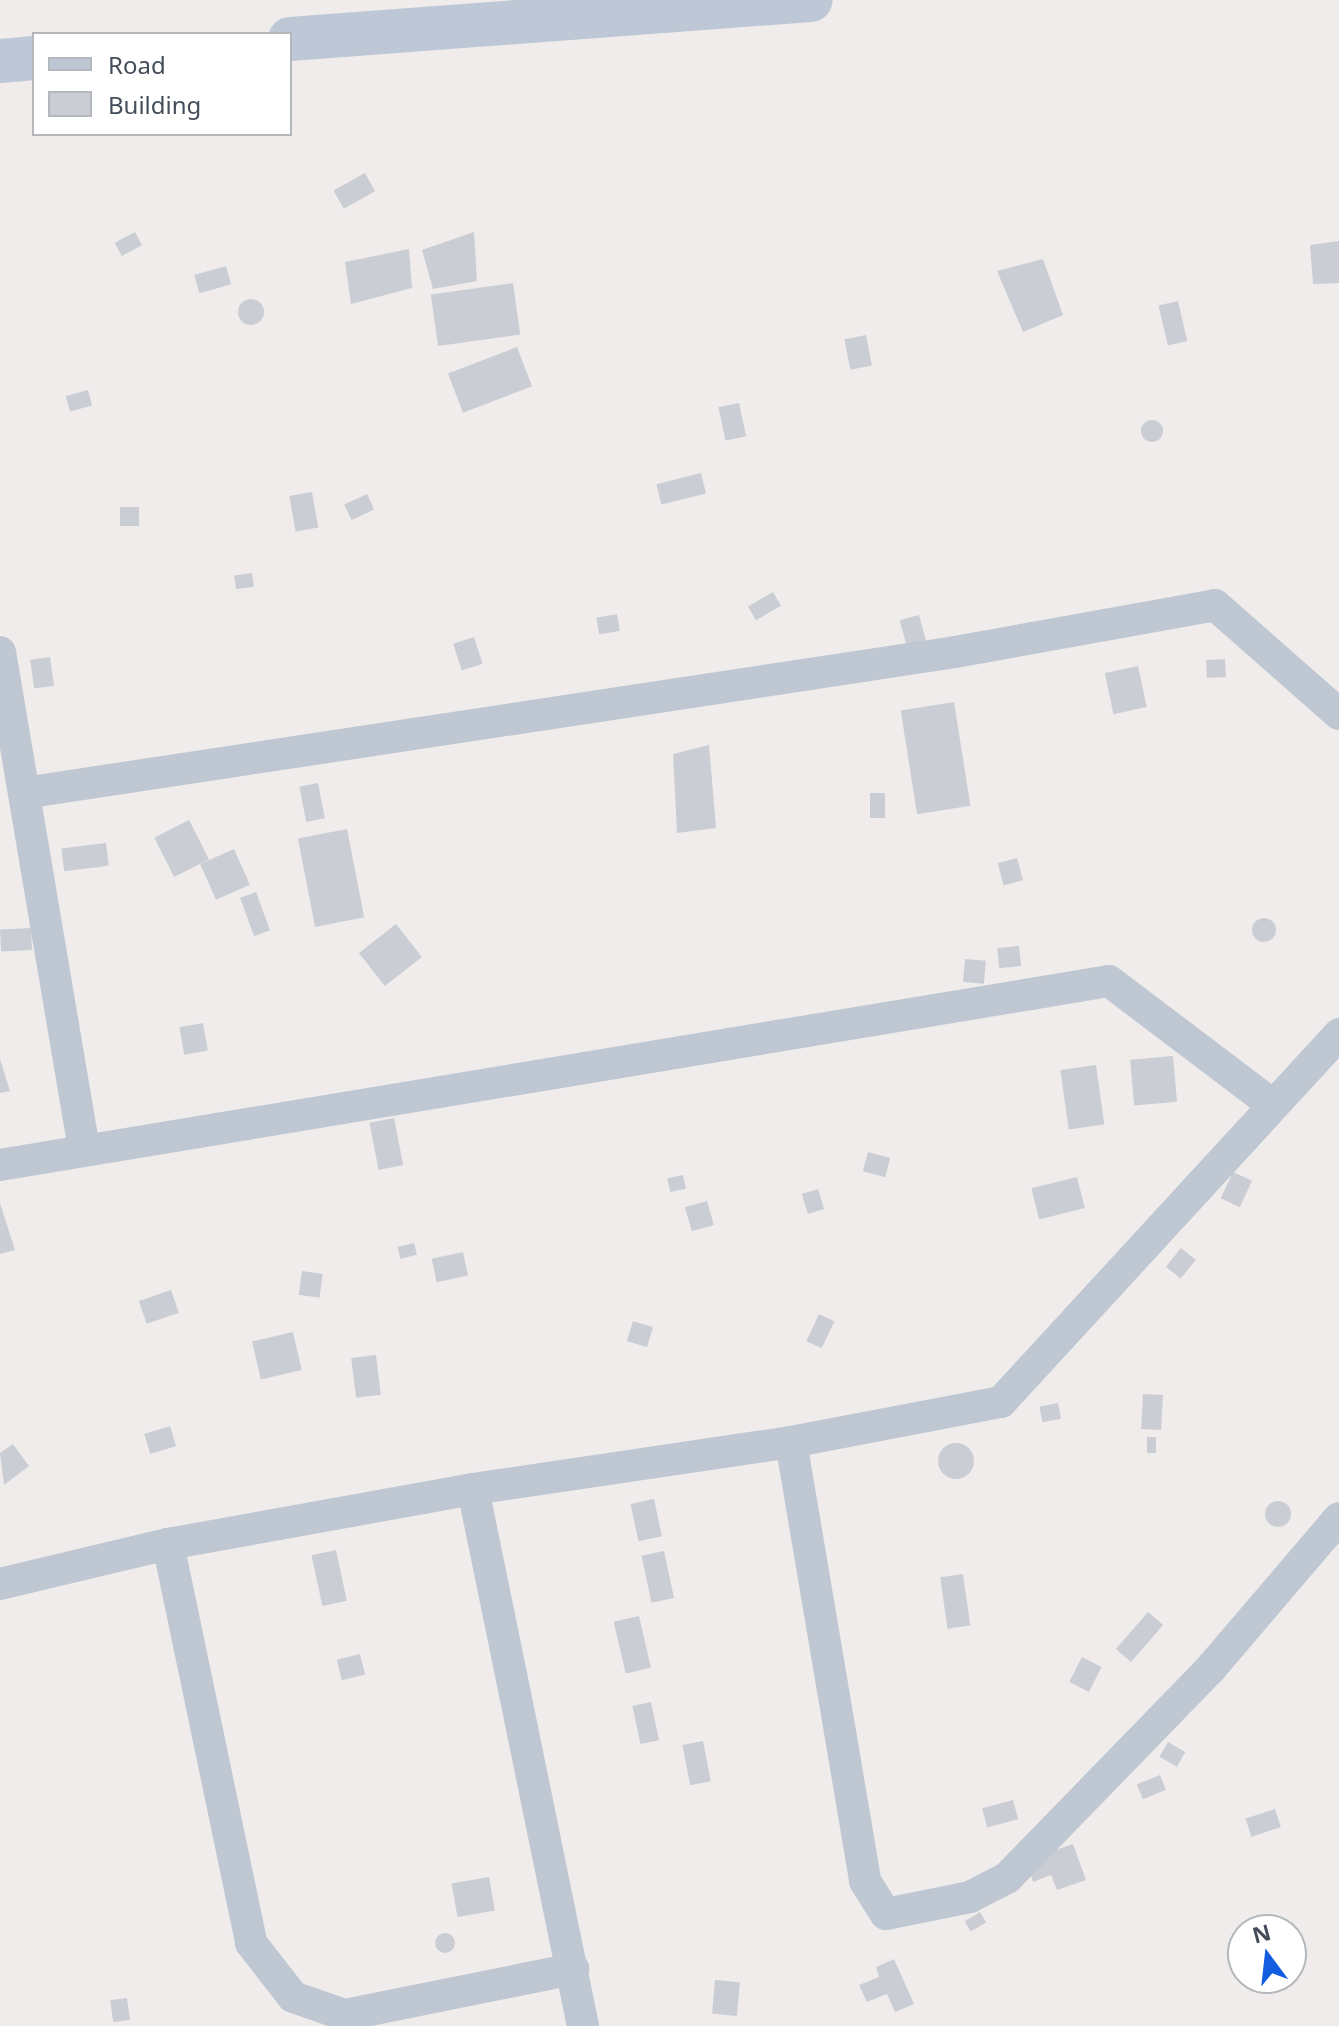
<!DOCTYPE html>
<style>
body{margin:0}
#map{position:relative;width:1339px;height:2026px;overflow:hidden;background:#efeceb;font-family:"Noto Sans",sans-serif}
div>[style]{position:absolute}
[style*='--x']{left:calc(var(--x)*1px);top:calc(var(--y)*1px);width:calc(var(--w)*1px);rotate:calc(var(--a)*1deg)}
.building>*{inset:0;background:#cbcdd4;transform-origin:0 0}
.round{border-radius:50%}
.street>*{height:32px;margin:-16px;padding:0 16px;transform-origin:16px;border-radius:16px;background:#bec7d2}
.secondary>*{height:44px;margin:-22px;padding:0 22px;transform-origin:22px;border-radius:22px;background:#bdc7d6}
span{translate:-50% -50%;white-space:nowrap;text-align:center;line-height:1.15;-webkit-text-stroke:6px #fff;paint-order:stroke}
.legend{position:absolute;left:32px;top:32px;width:260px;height:104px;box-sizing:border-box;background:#fff;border:2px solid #b4b8bd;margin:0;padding:10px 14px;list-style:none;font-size:24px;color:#444d59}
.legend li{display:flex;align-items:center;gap:16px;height:40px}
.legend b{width:40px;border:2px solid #b4b8bd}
.north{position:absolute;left:1227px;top:1914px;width:80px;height:80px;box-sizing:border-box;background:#fff;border:2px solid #b4b8bd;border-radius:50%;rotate:345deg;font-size:22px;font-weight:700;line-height:32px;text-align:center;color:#444d59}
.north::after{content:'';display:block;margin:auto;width:28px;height:36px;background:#135de1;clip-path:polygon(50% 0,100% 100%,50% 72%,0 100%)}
</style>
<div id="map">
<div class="building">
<i style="left:365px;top:173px;width:21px;height:36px;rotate:61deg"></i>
<i style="left:135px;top:232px;width:15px;height:23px;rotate:62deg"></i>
<i style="clip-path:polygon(474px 232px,477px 281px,433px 289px,422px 250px)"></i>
<i style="clip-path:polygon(1339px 241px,1339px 283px,1313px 284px,1310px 245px)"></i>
<i style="clip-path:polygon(409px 249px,412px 288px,351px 304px,345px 262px)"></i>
<i style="clip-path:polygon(1043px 259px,1063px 315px,1023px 332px,997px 271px)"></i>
<i style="left:226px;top:266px;width:19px;height:33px;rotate:74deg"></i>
<i style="left:513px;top:283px;width:52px;height:83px;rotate:82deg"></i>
<i class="round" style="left:238px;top:299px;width:26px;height:26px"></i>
<i style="left:1178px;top:301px;width:41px;height:20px;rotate:77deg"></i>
<i style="left:866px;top:335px;width:31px;height:22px;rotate:79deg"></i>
<i style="left:517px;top:347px;width:42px;height:74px;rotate:69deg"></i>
<i style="left:88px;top:390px;width:16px;height:23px;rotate:75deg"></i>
<i style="left:739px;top:403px;width:34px;height:21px;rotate:78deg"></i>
<i class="round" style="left:1141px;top:420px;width:22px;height:22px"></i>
<i style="left:701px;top:473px;width:21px;height:46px;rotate:76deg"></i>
<i style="left:312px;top:492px;width:36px;height:23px;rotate:80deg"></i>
<i style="left:367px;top:494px;width:17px;height:25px;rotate:65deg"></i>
<i style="left:120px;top:507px;width:19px;height:19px"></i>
<i style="left:252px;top:573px;width:14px;height:18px;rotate:82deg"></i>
<i style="left:773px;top:592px;width:16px;height:29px;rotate:60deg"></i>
<i style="left:617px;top:614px;width:17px;height:21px;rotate:80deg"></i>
<i style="left:919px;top:615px;width:34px;height:20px;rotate:75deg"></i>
<i style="left:474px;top:637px;width:28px;height:22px;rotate:72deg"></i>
<i style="left:50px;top:657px;width:29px;height:20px;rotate:82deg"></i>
<i style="left:1225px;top:659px;width:18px;height:19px;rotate:87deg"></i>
<i style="left:1138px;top:666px;width:42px;height:34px;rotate:78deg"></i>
<i style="left:954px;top:702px;width:105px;height:54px;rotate:81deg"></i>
<i style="clip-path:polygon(709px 745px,716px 828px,677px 833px,673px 754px)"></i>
<i style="left:318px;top:783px;width:36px;height:19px;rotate:79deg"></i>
<i style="left:870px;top:793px;width:15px;height:25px"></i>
<i style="left:189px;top:820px;width:44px;height:39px;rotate:63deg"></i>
<i style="left:347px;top:829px;width:90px;height:50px;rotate:79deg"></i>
<i style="left:106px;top:843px;width:23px;height:45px;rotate:83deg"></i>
<i style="left:234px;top:849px;width:39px;height:37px;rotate:66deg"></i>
<i style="left:1017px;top:858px;width:23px;height:20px;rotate:75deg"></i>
<i style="left:256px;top:892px;width:41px;height:17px;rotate:70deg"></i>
<i class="round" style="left:1252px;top:918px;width:24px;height:24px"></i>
<i style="left:396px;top:924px;width:42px;height:47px;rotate:52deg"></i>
<i style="left:31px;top:928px;width:22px;height:31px;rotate:87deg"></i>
<i style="left:1019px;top:946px;width:20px;height:22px;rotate:84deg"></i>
<i style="left:965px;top:959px;width:21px;height:23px;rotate:5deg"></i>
<i style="left:203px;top:1023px;width:28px;height:24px;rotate:80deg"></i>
<i style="left:1173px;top:1056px;width:46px;height:43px;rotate:85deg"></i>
<i style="clip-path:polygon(0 1059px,10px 1091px,0 1093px)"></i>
<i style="left:1096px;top:1065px;width:60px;height:36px;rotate:82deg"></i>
<i style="left:394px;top:1118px;width:48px;height:25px;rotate:79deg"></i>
<i style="left:868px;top:1152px;width:23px;height:20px;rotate:15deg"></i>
<i style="left:1233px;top:1172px;width:21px;height:29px;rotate:25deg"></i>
<i style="left:683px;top:1175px;width:14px;height:16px;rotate:78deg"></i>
<i style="left:1077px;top:1177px;width:32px;height:47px;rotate:76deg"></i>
<i style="left:818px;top:1189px;width:21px;height:17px;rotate:73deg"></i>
<i style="left:707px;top:1201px;width:25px;height:23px;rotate:74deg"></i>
<i style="clip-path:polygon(0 1203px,15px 1250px,0 1254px)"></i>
<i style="left:414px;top:1243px;width:12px;height:17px;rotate:76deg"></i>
<i style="left:1181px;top:1248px;width:19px;height:24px;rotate:39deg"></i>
<i style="left:463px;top:1252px;width:24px;height:32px;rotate:78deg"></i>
<i style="left:302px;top:1271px;width:21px;height:24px;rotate:8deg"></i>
<i style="left:171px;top:1290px;width:24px;height:34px;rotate:71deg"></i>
<i style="left:819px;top:1314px;width:17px;height:30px;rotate:25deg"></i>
<i style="left:633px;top:1321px;width:21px;height:21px;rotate:17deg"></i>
<i style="left:293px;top:1332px;width:39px;height:42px;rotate:77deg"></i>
<i style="left:376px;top:1355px;width:40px;height:25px;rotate:83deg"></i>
<i style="left:1143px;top:1394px;width:20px;height:35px;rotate:3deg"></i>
<i style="left:1058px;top:1403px;width:16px;height:19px;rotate:79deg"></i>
<i style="left:170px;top:1426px;width:21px;height:27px;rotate:73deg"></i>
<i style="left:1147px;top:1437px;width:9px;height:16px"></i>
<i class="round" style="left:938px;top:1443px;width:36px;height:36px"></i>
<i style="clip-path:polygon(13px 1444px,29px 1466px,4px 1485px,0 1453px)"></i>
<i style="left:654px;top:1499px;width:38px;height:24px;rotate:78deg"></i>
<i class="round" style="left:1265px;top:1501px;width:26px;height:26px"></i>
<i style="left:336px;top:1550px;width:52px;height:25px;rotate:78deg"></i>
<i style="left:664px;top:1551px;width:48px;height:23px;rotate:78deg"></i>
<i style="left:963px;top:1574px;width:52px;height:23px;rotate:82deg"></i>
<i style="left:1148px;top:1612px;width:20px;height:49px;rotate:41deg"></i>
<i style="left:639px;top:1616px;width:53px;height:26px;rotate:77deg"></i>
<i style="left:360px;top:1654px;width:21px;height:24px;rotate:76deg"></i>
<i style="left:1082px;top:1657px;width:22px;height:28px;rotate:27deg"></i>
<i style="left:651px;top:1702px;width:39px;height:19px;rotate:78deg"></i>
<i style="left:703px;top:1741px;width:41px;height:21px;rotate:79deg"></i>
<i style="left:1168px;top:1742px;width:20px;height:17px;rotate:30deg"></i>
<i style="left:1160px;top:1775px;width:16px;height:25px;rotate:68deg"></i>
<i style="left:1013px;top:1800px;width:20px;height:32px;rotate:75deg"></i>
<i style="left:1275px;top:1809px;width:19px;height:31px;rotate:72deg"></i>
<i style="clip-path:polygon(1073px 1844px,1086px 1880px,1057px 1890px,1051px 1875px,1033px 1882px,1026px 1860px)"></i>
<i style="left:489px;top:1877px;width:34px;height:38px;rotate:80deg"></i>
<i style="left:980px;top:1912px;width:12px;height:18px;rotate:59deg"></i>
<i class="round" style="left:435px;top:1933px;width:20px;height:20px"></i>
<i style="clip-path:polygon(894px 1959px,914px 2004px,895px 2012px,887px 1994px,867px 2002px,859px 1985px,879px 1977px,876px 1967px)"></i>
<i style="left:715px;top:1980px;width:25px;height:34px;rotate:5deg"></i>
<i style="left:127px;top:1998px;width:22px;height:17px;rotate:82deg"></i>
</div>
<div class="street">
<i style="--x:0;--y:652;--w:504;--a:80.41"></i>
<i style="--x:24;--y:793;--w:942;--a:-8.61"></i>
<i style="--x:955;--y:652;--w:264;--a:-10.2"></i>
<i style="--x:1215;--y:605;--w:165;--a:41.3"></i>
<i style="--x:0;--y:1165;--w:1124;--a:-9.42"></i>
<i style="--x:1109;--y:981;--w:206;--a:37.1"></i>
<i style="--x:791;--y:1442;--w:445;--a:80.4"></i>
<i style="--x:865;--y:1881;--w:39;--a:58"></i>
<i style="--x:886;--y:1914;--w:86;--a:-11.4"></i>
<i style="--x:970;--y:1897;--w:42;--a:-27.2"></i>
<i style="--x:1007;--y:1878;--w:293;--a:-45.8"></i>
<i style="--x:1211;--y:1668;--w:197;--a:-49.5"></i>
<i style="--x:473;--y:1489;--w:548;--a:78.42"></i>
<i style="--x:168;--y:1544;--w:408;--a:78.2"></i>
<i style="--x:251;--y:1943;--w:68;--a:52.1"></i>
<i style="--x:293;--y:1997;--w:55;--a:19.1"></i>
<i style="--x:345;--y:2015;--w:233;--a:-11.4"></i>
<i style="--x:0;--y:1584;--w:173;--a:-13.4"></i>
<i style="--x:168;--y:1544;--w:310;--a:-10.2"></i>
<i style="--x:473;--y:1489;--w:321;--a:-8.4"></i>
<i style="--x:791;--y:1442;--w:214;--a:-10.8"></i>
<i style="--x:1001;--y:1402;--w:500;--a:-47.4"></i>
</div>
<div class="secondary">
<i style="--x:290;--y:39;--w:522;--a:-4.28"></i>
<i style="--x:0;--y:61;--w:34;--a:-5"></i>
</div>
<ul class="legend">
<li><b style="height:10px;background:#bdc7d6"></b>Road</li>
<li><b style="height:22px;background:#cbcdd4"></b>Building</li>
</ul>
<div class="north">N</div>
</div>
